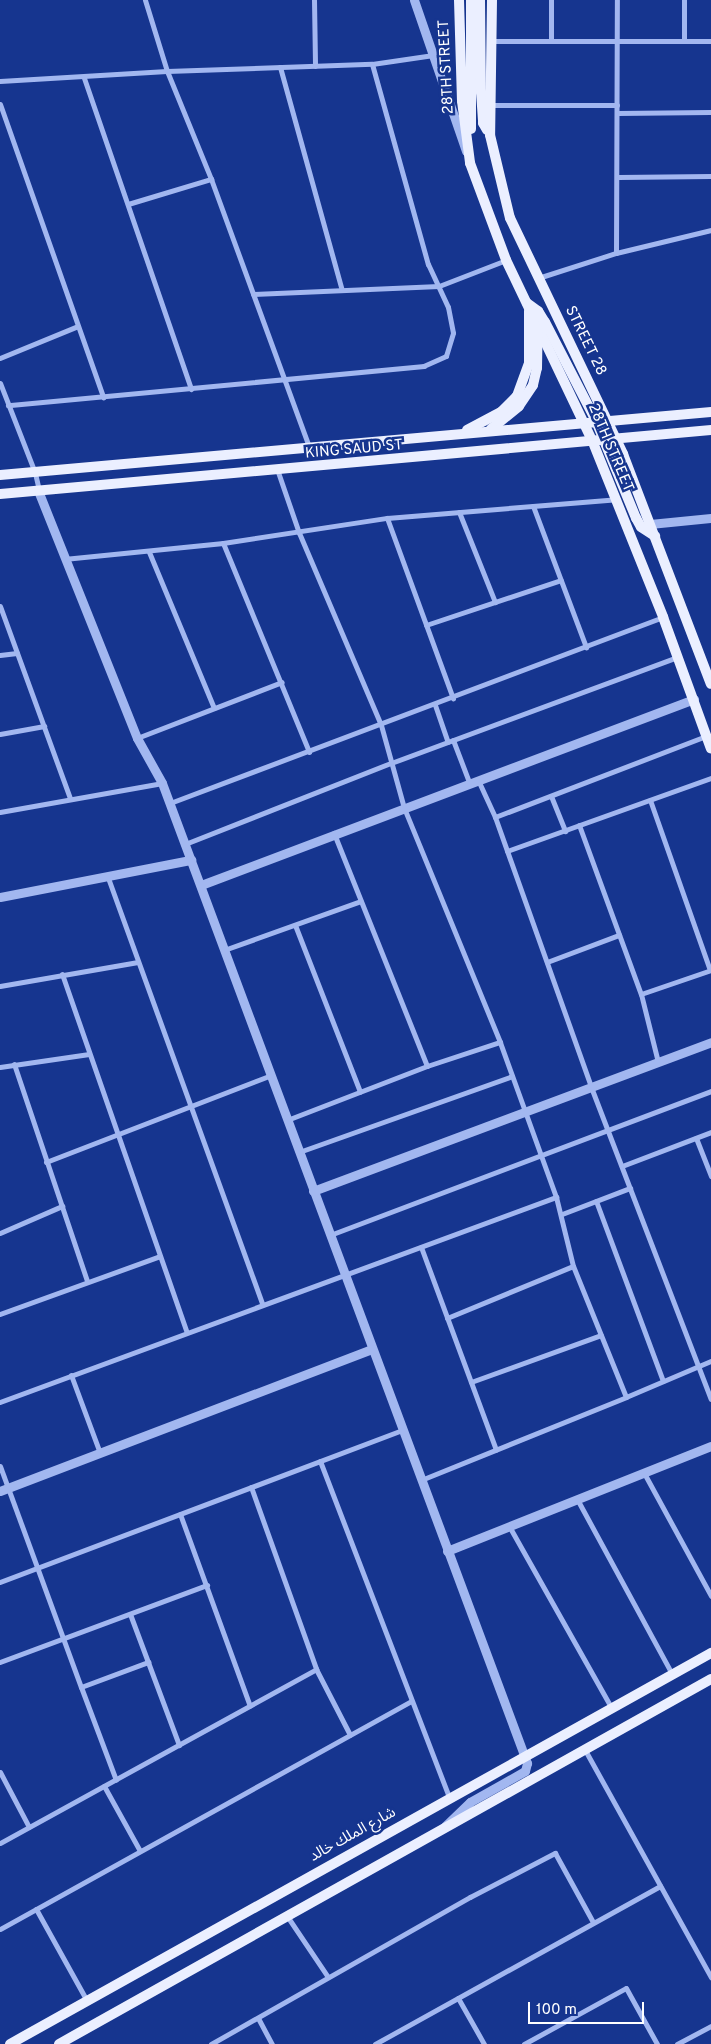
<!DOCTYPE html>
<meta charset="utf-8">
<style>
body{margin:0}
#map{position:relative;width:711px;height:2044px;overflow:hidden;background:#16358f;font-family:Overpass,"Noto Sans Arabic",sans-serif}
div>[style]{position:absolute}
[style*='--x']{left:calc(var(--x)*1px);top:calc(var(--y)*1px);width:calc(var(--w)*1px);rotate:calc(var(--a)*1deg)}
.minor>*{height:5px;margin:-2.5px;padding:0 2.5px;transform-origin:2.5px;border-radius:2.5px;background:#a2b7f0}
.tertiary>*{height:9px;margin:-4.5px;padding:0 4.5px;transform-origin:4.5px;border-radius:4.5px;background:#a2b7f0}
.primary>*{height:10px;margin:-5px;padding:0 5px;transform-origin:5px;border-radius:5px;background:#ebefff}
span{translate:-50% -50%;white-space:nowrap;text-align:center;line-height:1.15;-webkit-text-stroke:5px #16358f;paint-order:stroke}
.street-label{font-size:15px;color:#fff}
.scale{position:absolute;left:528px;top:2002px;width:116px;height:22px;box-sizing:border-box;border:2px solid #fff;border-top:0;padding-left:6px;font-size:15px;line-height:18px;white-space:nowrap;color:#fff;-webkit-text-stroke:4px #16358f;paint-order:stroke}
</style>
<div id="map">
<div class="minor">
<i style="--x:145;--y:0;--w:74;--a:72.8"></i>
<i style="--x:167;--y:71;--w:117;--a:67.8"></i>
<i style="--x:211;--y:179;--w:285;--a:69.9"></i>
<i style="--x:314;--y:0;--w:66;--a:89.1"></i>
<i style="--x:684;--y:0;--w:41;--a:90"></i>
<i style="--x:492;--y:41;--w:219;--a:0"></i>
<i style="--x:551;--y:41;--w:41;--a:-90"></i>
<i style="--x:372;--y:64;--w:62;--a:-8.4"></i>
<i style="--x:280;--y:67;--w:231;--a:74.5"></i>
<i style="--x:84;--y:78;--w:329;--a:71"></i>
<i style="--x:0;--y:81;--w:167;--a:-3.4"></i>
<i style="--x:167;--y:71;--w:205;--a:-2"></i>
<i style="--x:372;--y:64;--w:208;--a:74.4"></i>
<i style="--x:428;--y:264;--w:47;--a:65.1"></i>
<i style="--x:448;--y:307;--w:26;--a:79"></i>
<i style="--x:453;--y:333;--w:24;--a:107"></i>
<i style="--x:446;--y:356;--w:24;--a:156"></i>
<i style="--x:424;--y:366;--w:418;--a:174.6"></i>
<i style="--x:0;--y:104;--w:311;--a:70.6"></i>
<i style="--x:490;--y:105;--w:127;--a:0"></i>
<i style="--x:617;--y:113;--w:94;--a:-0.6"></i>
<i style="--x:618;--y:177;--w:93;--a:-0.6"></i>
<i style="--x:128;--y:204;--w:87;--a:-16.8"></i>
<i style="--x:616;--y:253;--w:253;--a:-89.8"></i>
<i style="--x:538;--y:278;--w:82;--a:-17.8"></i>
<i style="--x:616;--y:253;--w:98;--a:-13.6"></i>
<i style="--x:253;--y:294;--w:186;--a:-2.5"></i>
<i style="--x:439;--y:286;--w:72;--a:-21.2"></i>
<i style="--x:0;--y:358;--w:84;--a:-22.3"></i>
<i style="--x:0;--y:383;--w:97;--a:68.7"></i>
<i style="--x:35;--y:473;--w:18;--a:77"></i>
<i style="--x:533;--y:506;--w:151;--a:69.4"></i>
<i style="--x:459;--y:512;--w:97;--a:68.2"></i>
<i style="--x:387;--y:518;--w:192;--a:69.9"></i>
<i style="--x:223;--y:543;--w:226;--a:67.6"></i>
<i style="--x:149;--y:552;--w:169;--a:67.4"></i>
<i style="--x:64;--y:559;--w:160;--a:-5.7"></i>
<i style="--x:223;--y:543;--w:166;--a:-8.7"></i>
<i style="--x:387;--y:518;--w:230;--a:-4.7"></i>
<i style="--x:0;--y:606;--w:204;--a:70"></i>
<i style="--x:426;--y:625;--w:142;--a:-18.4"></i>
<i style="--x:0;--y:655;--w:17;--a:-7"></i>
<i style="--x:435;--y:705;--w:39;--a:71"></i>
<i style="--x:0;--y:734;--w:45;--a:-10.3"></i>
<i style="--x:137;--y:738;--w:155;--a:-21.1"></i>
<i style="--x:453;--y:740;--w:45;--a:69.1"></i>
<i style="--x:478;--y:780;--w:41;--a:65.3"></i>
<i style="--x:495;--y:817;--w:287;--a:70.4"></i>
<i style="--x:591;--y:1087;--w:334;--a:69"></i>
<i style="--x:551;--y:796;--w:38;--a:68"></i>
<i style="--x:650;--y:800;--w:180;--a:70.6"></i>
<i style="--x:170;--y:803;--w:527;--a:-20.67"></i>
<i style="--x:0;--y:812;--w:165;--a:-10.1"></i>
<i style="--x:495;--y:817;--w:226;--a:-21"></i>
<i style="--x:579;--y:825;--w:180;--a:69.9"></i>
<i style="--x:641;--y:994;--w:74;--a:-18.9"></i>
<i style="--x:185;--y:844;--w:221;--a:-21.5"></i>
<i style="--x:391;--y:763;--w:305;--a:-20.3"></i>
<i style="--x:507;--y:851;--w:217;--a:-19.7"></i>
<i style="--x:107;--y:875;--w:455;--a:70.1"></i>
<i style="--x:295;--y:925;--w:179;--a:68.7"></i>
<i style="--x:224;--y:950;--w:145;--a:-19.7"></i>
<i style="--x:547;--y:962;--w:77;--a:-20.6"></i>
<i style="--x:62;--y:974;--w:378;--a:70.8"></i>
<i style="--x:0;--y:986;--w:140;--a:-9.9"></i>
<i style="--x:641;--y:994;--w:70;--a:76"></i>
<i style="--x:14;--y:1064;--w:229;--a:71.4"></i>
<i style="--x:427;--y:1066;--w:77;--a:-18.2"></i>
<i style="--x:0;--y:1067;--w:90;--a:-8.3"></i>
<i style="--x:287;--y:1120;--w:150;--a:-21.1"></i>
<i style="--x:427;--y:1066;--w:251;--a:-111.8"></i>
<i style="--x:696;--y:1138;--w:41;--a:68.5"></i>
<i style="--x:299;--y:1152;--w:226;--a:-19.6"></i>
<i style="--x:46;--y:1162;--w:241;--a:-21.1"></i>
<i style="--x:622;--y:1166;--w:95;--a:-20.9"></i>
<i style="--x:596;--y:1201;--w:192;--a:69.6"></i>
<i style="--x:562;--y:1214;--w:73;--a:-20.9"></i>
<i style="--x:0;--y:1233;--w:68;--a:-23.5"></i>
<i style="--x:330;--y:1235;--w:407;--a:-20.7"></i>
<i style="--x:421;--y:1247;--w:216;--a:69.7"></i>
<i style="--x:0;--y:1314;--w:170;--a:-19.9"></i>
<i style="--x:447;--y:1318;--w:136;--a:-22.4"></i>
<i style="--x:71;--y:1375;--w:83;--a:69.6"></i>
<i style="--x:471;--y:1382;--w:138;--a:-19.9"></i>
<i style="--x:626;--y:1397;--w:92;--a:-23"></i>
<i style="--x:0;--y:1402;--w:593;--a:-20.24"></i>
<i style="--x:556;--y:1197;--w:165;--a:-109.9"></i>
<i style="--x:500;--y:1042;--w:253;--a:-112.3"></i>
<i style="--x:404;--y:808;--w:86;--a:-105.5"></i>
<i style="--x:381;--y:725;--w:209;--a:-113.1"></i>
<i style="--x:299;--y:533;--w:65;--a:-109"></i>
<i style="--x:320;--y:1461;--w:362;--a:69"></i>
<i style="--x:0;--y:1466;--w:235;--a:69.9"></i>
<i style="--x:81;--y:1687;--w:72;--a:-20.5"></i>
<i style="--x:644;--y:1473;--w:140;--a:61.4"></i>
<i style="--x:421;--y:1480;--w:221;--a:-22"></i>
<i style="--x:626;--y:1397;--w:141;--a:-112"></i>
<i style="--x:573;--y:1266;--w:71;--a:-103.8"></i>
<i style="--x:251;--y:1487;--w:193;--a:70.3"></i>
<i style="--x:316;--y:1669;--w:74;--a:62.7"></i>
<i style="--x:577;--y:1499;--w:199;--a:61.5"></i>
<i style="--x:180;--y:1514;--w:204;--a:70"></i>
<i style="--x:509;--y:1526;--w:210;--a:60.6"></i>
<i style="--x:0;--y:1582;--w:430;--a:-20.7"></i>
<i style="--x:130;--y:1614;--w:140;--a:69.5"></i>
<i style="--x:0;--y:1662;--w:221;--a:-20.4"></i>
<i style="--x:81;--y:1687;--w:99;--a:69.4"></i>
<i style="--x:585;--y:1750;--w:260;--a:61"></i>
<i style="--x:0;--y:1772;--w:62;--a:62.2"></i>
<i style="--x:104;--y:1786;--w:74;--a:61"></i>
<i style="--x:0;--y:1843;--w:361;--a:-28.8"></i>
<i style="--x:36;--y:1909;--w:105;--a:61"></i>
<i style="--x:287;--y:1916;--w:73;--a:56.1"></i>
<i style="--x:0;--y:1929;--w:470;--a:-29"></i>
<i style="--x:458;--y:1998;--w:53;--a:60.5"></i>
<i style="--x:258;--y:2018;--w:30;--a:62"></i>
<i style="--x:211;--y:2044;--w:298;--a:-29.6"></i>
<i style="--x:470;--y:1897;--w:96;--a:-27.4"></i>
<i style="--x:555;--y:1853;--w:79;--a:61.2"></i>
<i style="--x:375;--y:2044;--w:326;--a:-29"></i>
<i style="--x:524;--y:2044;--w:116;--a:-28.8"></i>
<i style="--x:626;--y:1988;--w:64;--a:61"></i>
<i style="--x:677;--y:2044;--w:38;--a:-28"></i>
</div>
<div class="tertiary">
<i style="--x:414;--y:0;--w:160;--a:71"></i>
<i style="--x:39;--y:493;--w:264;--a:68.2"></i>
<i style="--x:137;--y:738;--w:51;--a:60.9"></i>
<i style="--x:162;--y:783;--w:1046;--a:69.57"></i>
<i style="--x:527;--y:1763;--w:8;--a:104"></i>
<i style="--x:525;--y:1771;--w:63;--a:150.6"></i>
<i style="--x:470;--y:1802;--w:35;--a:136"></i>
<i style="--x:650;--y:524;--w:61;--a:-5.6"></i>
<i style="--x:201;--y:885;--w:527;--a:-20.67"></i>
<i style="--x:0;--y:897;--w:195;--a:-11"></i>
<i style="--x:313;--y:1191;--w:425;--a:-20.5"></i>
<i style="--x:0;--y:1491;--w:398;--a:-20.9"></i>
<i style="--x:447;--y:1551;--w:284;--a:-21.7"></i>
</div>
<div class="primary">
<i style="--x:459;--y:0;--w:101;--a:88.3"></i>
<i style="--x:462;--y:101;--w:63;--a:82.6"></i>
<i style="--x:470;--y:163;--w:103;--a:69.6"></i>
<i style="--x:506;--y:260;--w:199;--a:64.5"></i>
<i style="--x:592;--y:440;--w:191;--a:68.1"></i>
<i style="--x:663;--y:617;--w:140;--a:70"></i>
<i style="--x:471;--y:0;--w:129;--a:90"></i>
<i style="--x:480;--y:0;--w:92;--a:89.4"></i>
<i style="--x:481;--y:92;--w:31;--a:86"></i>
<i style="--x:483;--y:123;--w:8;--a:60"></i>
<i style="--x:492;--y:0;--w:135;--a:90.8"></i>
<i style="--x:490;--y:135;--w:85;--a:76.5"></i>
<i style="--x:510;--y:218;--w:262;--a:64.4"></i>
<i style="--x:623;--y:454;--w:246;--a:69.1"></i>
<i style="--x:527;--y:303;--w:14;--a:36"></i>
<i style="--x:538;--y:311;--w:13;--a:58"></i>
<i style="--x:545;--y:322;--w:111;--a:62.7"></i>
<i style="--x:596;--y:421;--w:105;--a:67.6"></i>
<i style="--x:636;--y:518;--w:10;--a:61"></i>
<i style="--x:641;--y:527;--w:17;--a:33"></i>
<i style="--x:491;--y:429;--w:36;--a:-39"></i>
<i style="--x:519;--y:406;--w:25;--a:-56"></i>
<i style="--x:533;--y:385;--w:17;--a:-77"></i>
<i style="--x:537;--y:368;--w:39;--a:-89"></i>
<i style="--x:467;--y:430;--w:40;--a:-28"></i>
<i style="--x:502;--y:411;--w:21;--a:-45"></i>
<i style="--x:517;--y:396;--w:35;--a:-70"></i>
<i style="--x:529;--y:363;--w:52;--a:-90"></i>
<i style="--x:0;--y:475;--w:714;--a:-5.06"></i>
<i style="--x:0;--y:494;--w:714;--a:-5.14"></i>
<i style="--x:10;--y:2044;--w:803;--a:-29.15"></i>
<i style="--x:59;--y:2044;--w:747;--a:-29.24"></i>
</div>
<div class="street-label">
<span style="left:447px;top:67px;rotate:-93deg">28TH STREET</span>
<span style="left:585px;top:341px;rotate:64deg">STREET 28</span>
<span style="left:610px;top:448px;rotate:67deg">28TH STREET</span>
<span style="left:354px;top:450px;rotate:-5deg">KING SAUD ST</span>
<span style="left:353px;top:1835px;rotate:-29deg">شارع الملك خالد</span>
</div>
<div class="scale">100 m</div>
</div>
